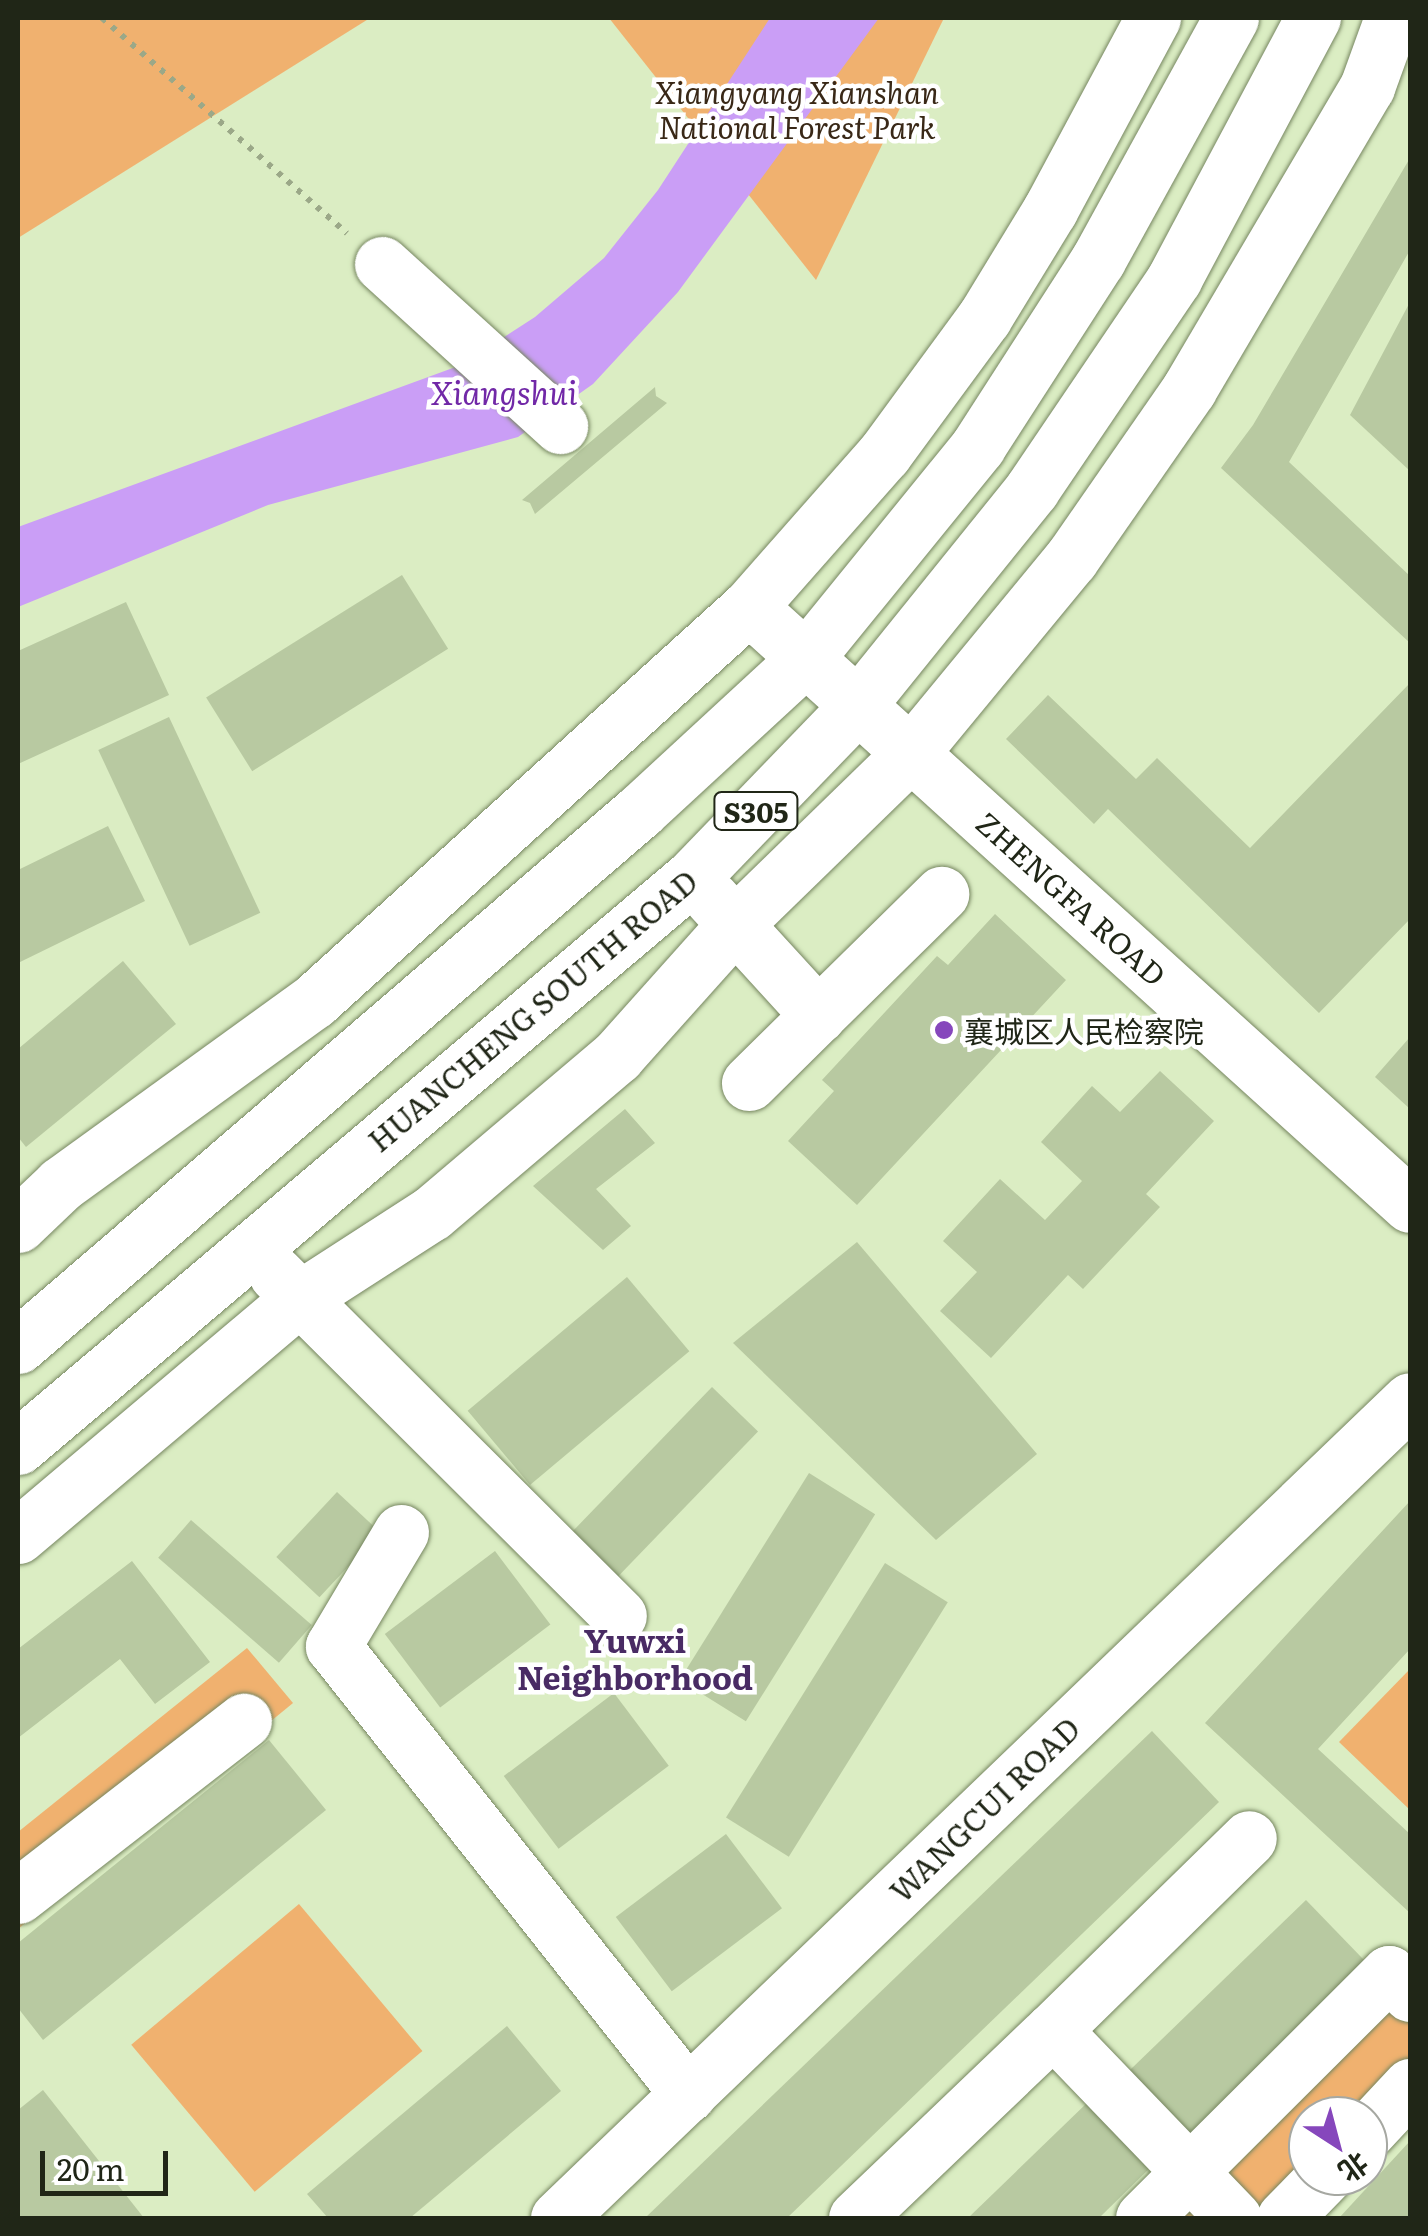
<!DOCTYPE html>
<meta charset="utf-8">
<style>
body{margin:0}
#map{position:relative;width:1428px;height:2236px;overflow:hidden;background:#dbedc3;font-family:Literata,"Noto Sans SC",serif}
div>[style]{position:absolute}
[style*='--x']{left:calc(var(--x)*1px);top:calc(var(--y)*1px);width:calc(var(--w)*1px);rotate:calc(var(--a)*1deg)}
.green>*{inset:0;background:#f0b16f;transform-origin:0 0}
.water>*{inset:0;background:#ca9ef6}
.building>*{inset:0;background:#b8c9a1;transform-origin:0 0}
.path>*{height:6px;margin-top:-3px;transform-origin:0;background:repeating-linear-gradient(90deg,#9ba888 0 5px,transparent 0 13px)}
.roads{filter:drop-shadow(0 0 2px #768660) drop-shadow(0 0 2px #768660)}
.minor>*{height:55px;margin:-27.5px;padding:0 27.5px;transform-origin:27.5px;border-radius:27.5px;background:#fff}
.highway>*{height:55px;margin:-27.5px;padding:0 27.5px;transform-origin:27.5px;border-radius:27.5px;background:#fff}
.dots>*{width:28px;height:28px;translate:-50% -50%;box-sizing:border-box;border:5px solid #fff;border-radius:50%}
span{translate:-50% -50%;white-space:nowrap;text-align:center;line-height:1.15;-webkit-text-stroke:9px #fff;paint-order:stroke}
.shield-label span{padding:2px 8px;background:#fff;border:2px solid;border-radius:8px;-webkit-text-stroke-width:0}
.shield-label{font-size:28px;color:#202617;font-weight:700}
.park-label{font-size:30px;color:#392817;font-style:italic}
.street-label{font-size:30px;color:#202617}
.poi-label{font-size:30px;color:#202617}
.left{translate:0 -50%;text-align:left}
.water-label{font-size:32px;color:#7128a7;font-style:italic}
.neighbourhood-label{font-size:32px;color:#492b64;font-weight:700}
.frame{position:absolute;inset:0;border:20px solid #202617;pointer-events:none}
.north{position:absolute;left:1288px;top:2096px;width:100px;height:100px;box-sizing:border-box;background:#fff;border:2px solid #a6a8a2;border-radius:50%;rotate:144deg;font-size:28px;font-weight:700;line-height:40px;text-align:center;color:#202617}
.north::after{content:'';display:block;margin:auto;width:35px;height:45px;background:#8647bc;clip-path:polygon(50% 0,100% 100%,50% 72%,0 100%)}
.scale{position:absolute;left:40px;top:2151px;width:128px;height:45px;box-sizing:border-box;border:5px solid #202617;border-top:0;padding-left:12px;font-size:30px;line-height:35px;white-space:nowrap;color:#202617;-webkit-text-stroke:8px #fff;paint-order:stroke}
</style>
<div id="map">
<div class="green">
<i style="clip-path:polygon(18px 18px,370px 18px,18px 238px)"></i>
<i style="clip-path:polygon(609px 18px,944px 18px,816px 280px)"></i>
<i style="clip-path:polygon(247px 1648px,293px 1703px,18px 1929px,18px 1832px)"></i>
<i style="clip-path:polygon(1410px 1669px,1410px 1810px,1339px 1742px)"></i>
<i style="left:299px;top:1904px;width:192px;height:219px;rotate:50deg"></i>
<i style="clip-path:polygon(1389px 1973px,1410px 1994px,1410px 2086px,1368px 2116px,1308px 2116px,1308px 2176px,1285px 2218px,1143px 2218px)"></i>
</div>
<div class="water">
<i style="clip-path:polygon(770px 18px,879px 18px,678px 292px,593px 384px,518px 437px,268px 505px,18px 607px,18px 527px,461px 365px,535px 317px,604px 258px,658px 190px)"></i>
</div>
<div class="building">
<i style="clip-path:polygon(1410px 158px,1410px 250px,1289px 462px,1410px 576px,1410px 643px,1221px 468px,1253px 425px)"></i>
<i style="clip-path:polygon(1410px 302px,1410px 471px,1350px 415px)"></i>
<i style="clip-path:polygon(655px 387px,656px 396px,667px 403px,535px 514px,530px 503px,522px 500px)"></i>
<i style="left:402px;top:575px;width:87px;height:231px;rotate:58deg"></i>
<i style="clip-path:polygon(126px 602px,169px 695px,18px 764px,18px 651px)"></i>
<i style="clip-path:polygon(1410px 683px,1410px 919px,1319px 1013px,1108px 809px,1094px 824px,1006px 739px,1048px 695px,1136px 779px,1157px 758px,1250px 848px)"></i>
<i style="left:169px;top:717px;width:216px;height:78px;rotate:65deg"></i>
<i style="clip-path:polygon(108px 826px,145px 901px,18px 963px,18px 870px)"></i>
<i style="clip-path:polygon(995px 914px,1066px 980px,857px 1205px,788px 1141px,834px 1091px,822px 1080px,937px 956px,948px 965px)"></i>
<i style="clip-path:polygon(123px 961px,176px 1024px,26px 1147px,18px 1137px,18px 1049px)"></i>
<i style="clip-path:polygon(1410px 1037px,1410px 1109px,1375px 1077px)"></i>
<i style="clip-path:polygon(1160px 1071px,1214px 1121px,1146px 1194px,1160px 1207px,1083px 1289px,1068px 1275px,991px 1358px,940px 1311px,977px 1272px,943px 1241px,1000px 1179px,1045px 1220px,1082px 1181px,1041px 1142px,1092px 1086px,1120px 1112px)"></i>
<i style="clip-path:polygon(625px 1109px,655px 1143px,596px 1189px,631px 1226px,603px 1250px,533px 1186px)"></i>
<i style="clip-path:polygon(857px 1242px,1037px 1454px,936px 1540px,733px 1343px)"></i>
<i style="left:627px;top:1277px;width:97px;height:208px;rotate:50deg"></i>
<i style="left:712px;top:1387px;width:64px;height:204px;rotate:44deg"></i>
<i style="left:809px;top:1473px;width:78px;height:244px;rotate:32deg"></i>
<i style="left:337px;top:1492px;width:59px;height:89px;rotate:43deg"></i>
<i style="clip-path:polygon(1410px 1501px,1410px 1649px,1318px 1749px,1410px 1834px,1410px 1913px,1205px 1723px)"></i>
<i style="left:191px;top:1520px;width:160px;height:50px;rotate:41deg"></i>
<i style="left:495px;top:1551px;width:92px;height:138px;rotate:53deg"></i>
<i style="clip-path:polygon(132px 1561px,210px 1662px,155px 1704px,120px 1659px,18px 1738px,18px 1649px)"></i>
<i style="left:885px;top:1563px;width:74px;height:300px;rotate:32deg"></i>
<i style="left:614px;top:1693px;width:91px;height:138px;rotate:53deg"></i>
<i style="clip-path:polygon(1152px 1731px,1219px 1802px,787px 2218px,645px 2218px)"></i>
<i style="clip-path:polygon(269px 1740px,326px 1810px,43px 2040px,18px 2008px,18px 1943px)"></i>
<i style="left:726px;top:1834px;width:93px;height:138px;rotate:53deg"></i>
<i style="left:1306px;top:1900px;width:88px;height:262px;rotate:46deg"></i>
<i style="clip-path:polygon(507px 2026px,561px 2091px,410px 2218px,328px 2218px,307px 2194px)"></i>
<i style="clip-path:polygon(43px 2090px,144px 2218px,18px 2218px,18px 2110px)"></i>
<i style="clip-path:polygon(1089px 2101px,1152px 2166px,1099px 2218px,968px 2218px)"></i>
<i style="clip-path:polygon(1410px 2141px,1410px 2218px,1339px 2218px)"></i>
</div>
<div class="path">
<i style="--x:102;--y:18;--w:326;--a:41.3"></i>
</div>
<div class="roads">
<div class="minor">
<i style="--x:382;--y:264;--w:241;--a:42.3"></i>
<i style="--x:749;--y:607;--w:891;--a:42.14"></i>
<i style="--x:711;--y:898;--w:159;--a:47.6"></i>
<i style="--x:818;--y:1015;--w:97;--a:135.4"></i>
<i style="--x:818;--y:1015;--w:173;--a:-44.5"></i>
<i style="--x:18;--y:1225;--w:59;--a:-43.6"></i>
<i style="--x:61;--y:1184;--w:312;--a:-35.9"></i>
<i style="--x:314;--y:1001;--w:587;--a:-42.17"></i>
<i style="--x:749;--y:607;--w:204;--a:-48.6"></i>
<i style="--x:884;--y:454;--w:169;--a:-53.7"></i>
<i style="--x:984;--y:318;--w:127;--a:-58.6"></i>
<i style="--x:1050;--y:210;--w:218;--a:-61.8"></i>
<i style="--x:276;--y:1274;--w:484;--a:44.9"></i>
<i style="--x:401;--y:1532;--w:133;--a:120.8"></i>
<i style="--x:333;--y:1646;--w:572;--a:51.61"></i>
<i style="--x:18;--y:1536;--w:369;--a:-40.2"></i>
<i style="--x:300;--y:1298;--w:157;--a:-32.8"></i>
<i style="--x:432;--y:1213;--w:243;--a:-40.3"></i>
<i style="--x:617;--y:1056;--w:177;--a:-48.2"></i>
<i style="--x:735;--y:924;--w:245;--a:-44.2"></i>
<i style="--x:911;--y:753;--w:251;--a:-50.5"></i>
<i style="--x:1071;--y:559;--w:207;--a:-55.2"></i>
<i style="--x:1189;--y:389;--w:351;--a:-59.5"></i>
<i style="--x:1367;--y:87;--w:73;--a:-70.1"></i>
<i style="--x:18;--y:1896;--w:286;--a:-37.8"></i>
<i style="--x:1368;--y:2131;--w:62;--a:-47"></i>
<i style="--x:558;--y:2218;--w:1181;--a:-43.83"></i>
<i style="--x:856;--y:2218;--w:272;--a:-43.7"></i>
<i style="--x:1143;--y:2218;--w:347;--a:-44.9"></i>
<i style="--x:1389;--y:1973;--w:30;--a:45"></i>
<i style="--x:1234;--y:2218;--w:261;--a:-133.9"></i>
<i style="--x:1053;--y:2030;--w:274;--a:-44.4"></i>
<i style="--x:1284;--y:2218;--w:59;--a:-45.7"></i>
</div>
<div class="highway">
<i style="--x:18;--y:1346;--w:820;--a:-40.7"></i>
<i style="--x:640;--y:811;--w:226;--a:-42.7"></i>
<i style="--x:806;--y:658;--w:273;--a:-50.9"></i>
<i style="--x:978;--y:446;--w:221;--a:-57.2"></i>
<i style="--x:1098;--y:260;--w:276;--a:-61.2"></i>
<i style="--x:18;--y:1447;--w:883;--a:-40.22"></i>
<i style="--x:692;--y:877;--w:239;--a:-46"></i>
<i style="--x:858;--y:705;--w:277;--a:-51.1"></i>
<i style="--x:1032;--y:489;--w:254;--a:-55.9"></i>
<i style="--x:1174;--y:279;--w:296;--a:-62"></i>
</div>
</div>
<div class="dots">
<i style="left:944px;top:1030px;background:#8647bc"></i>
</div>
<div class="shield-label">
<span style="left:756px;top:811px">S305</span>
</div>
<div class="park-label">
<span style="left:797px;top:108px">Xiangyang Xianshan<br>National Forest Park</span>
</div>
<div class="street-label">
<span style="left:1072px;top:898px;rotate:42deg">ZHENGFA ROAD</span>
<span style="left:532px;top:1010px;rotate:-40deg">HUANCHENG SOUTH ROAD</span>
<span style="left:984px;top:1809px;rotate:-44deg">WANGCUI ROAD</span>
</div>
<div class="poi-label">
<span class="left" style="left:964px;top:1030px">襄城区人民检察院</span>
</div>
<div class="water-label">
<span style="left:504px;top:391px">Xiangshui</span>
</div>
<div class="neighbourhood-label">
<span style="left:635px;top:1658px">Yuwxi<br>Neighborhood</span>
</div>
<div class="frame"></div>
<div class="north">北</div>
<div class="scale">20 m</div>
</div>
